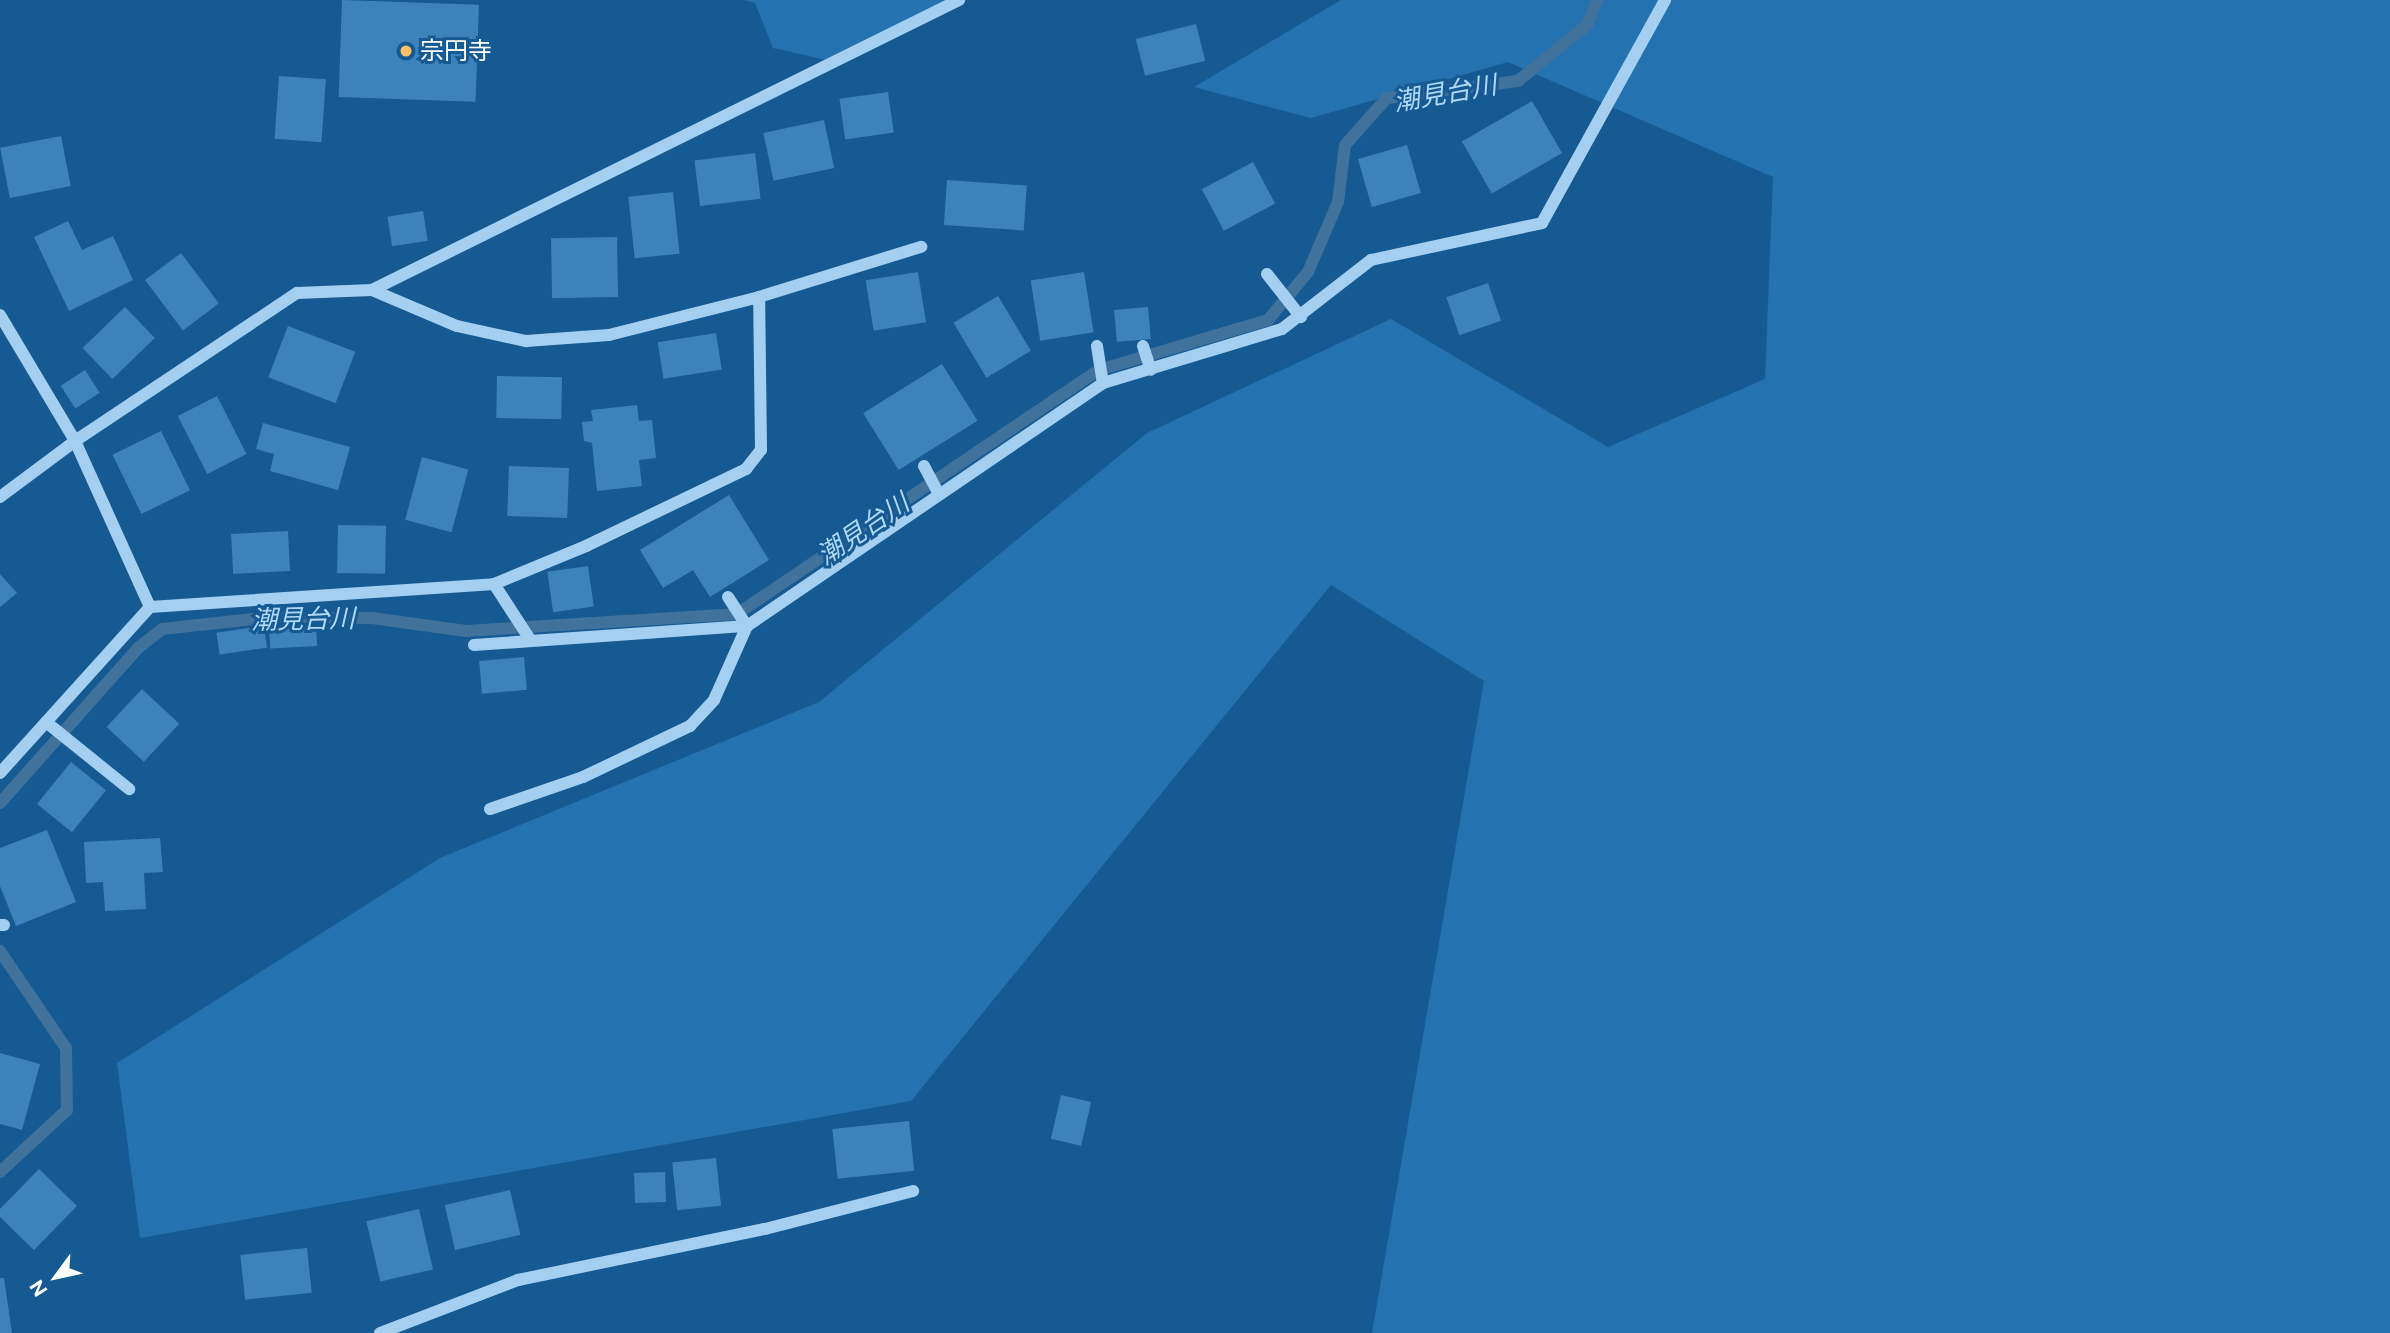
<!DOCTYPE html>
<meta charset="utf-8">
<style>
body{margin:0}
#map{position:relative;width:2390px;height:1333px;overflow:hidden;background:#155a93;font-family:"Public Sans","Noto Sans JP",sans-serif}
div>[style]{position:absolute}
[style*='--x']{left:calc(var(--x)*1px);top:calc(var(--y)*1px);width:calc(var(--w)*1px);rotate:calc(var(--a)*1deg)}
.green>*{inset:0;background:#2473b0}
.stream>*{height:12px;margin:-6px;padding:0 6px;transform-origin:6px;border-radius:6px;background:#41729c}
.building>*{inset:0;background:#3d83bb;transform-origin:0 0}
.minor>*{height:12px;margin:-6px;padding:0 6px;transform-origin:6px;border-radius:6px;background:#a4cff1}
.dots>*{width:19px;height:19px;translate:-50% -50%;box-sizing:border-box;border:4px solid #155a93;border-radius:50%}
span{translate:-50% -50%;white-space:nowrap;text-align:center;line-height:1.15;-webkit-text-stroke:6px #155a93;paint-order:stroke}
.poi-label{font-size:24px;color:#fff}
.left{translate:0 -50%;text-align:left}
.water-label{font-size:26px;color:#b0d9f8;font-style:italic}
.north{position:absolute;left:21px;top:1242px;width:70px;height:70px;-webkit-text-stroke:5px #155a93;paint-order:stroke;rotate:237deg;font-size:19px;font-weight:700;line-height:28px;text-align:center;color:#fff}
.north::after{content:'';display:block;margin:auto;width:24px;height:32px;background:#fff;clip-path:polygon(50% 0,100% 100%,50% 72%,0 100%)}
</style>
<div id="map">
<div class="green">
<i style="clip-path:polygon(744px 0,955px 0,840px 63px,773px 48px,755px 3px)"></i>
<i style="clip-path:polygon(1341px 0,2390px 0,2390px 1333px,1372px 1333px,1484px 681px,1331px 585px,911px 1101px,140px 1238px,117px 1063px,440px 858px,819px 702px,1147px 433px,1391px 319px,1608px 447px,1765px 379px,1773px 177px,1508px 62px,1311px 118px,1194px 87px)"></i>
</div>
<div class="stream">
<i style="--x:0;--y:803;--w:208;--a:-48.3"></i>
<i style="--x:138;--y:648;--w:31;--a:-38"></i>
<i style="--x:162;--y:629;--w:109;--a:-6.3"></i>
<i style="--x:270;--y:617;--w:102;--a:0.6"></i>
<i style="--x:372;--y:618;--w:95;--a:7.9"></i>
<i style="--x:466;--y:631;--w:272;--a:-3.6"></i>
<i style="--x:737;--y:614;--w:437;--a:-34"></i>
<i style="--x:1099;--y:370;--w:176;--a:-16.5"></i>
<i style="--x:1268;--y:320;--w:62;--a:-50.2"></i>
<i style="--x:1308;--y:272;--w:76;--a:-66.8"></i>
<i style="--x:1338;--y:202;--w:57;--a:-83"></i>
<i style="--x:1345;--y:145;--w:63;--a:-48.2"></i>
<i style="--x:1387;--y:98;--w:132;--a:-7.4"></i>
<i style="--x:1518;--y:81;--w:89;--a:-39.1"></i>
<i style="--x:1587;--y:25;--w:27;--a:-68"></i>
<i style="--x:0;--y:951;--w:117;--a:55.8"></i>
<i style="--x:66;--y:1048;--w:62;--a:89.1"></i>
<i style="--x:67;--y:1110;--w:91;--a:137.2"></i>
</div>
<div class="building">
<i style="left:342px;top:0;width:137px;height:97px;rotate:2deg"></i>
<i style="left:1196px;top:24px;width:38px;height:62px;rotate:76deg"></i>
<i style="left:279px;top:76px;width:47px;height:63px;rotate:4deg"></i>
<i style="left:888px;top:92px;width:41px;height:49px;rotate:82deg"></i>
<i style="left:1532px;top:101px;width:60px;height:81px;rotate:60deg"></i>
<i style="left:824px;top:120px;width:49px;height:62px;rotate:78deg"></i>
<i style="left:61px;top:136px;width:51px;height:62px;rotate:79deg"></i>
<i style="left:1407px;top:145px;width:50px;height:51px;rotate:74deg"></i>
<i style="left:755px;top:153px;width:46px;height:61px;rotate:83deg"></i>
<i style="left:1253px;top:162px;width:47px;height:58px;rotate:62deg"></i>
<i style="left:947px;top:180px;width:80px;height:45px;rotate:4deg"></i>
<i style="left:673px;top:192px;width:62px;height:45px;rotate:84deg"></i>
<i style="left:423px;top:211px;width:30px;height:36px;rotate:81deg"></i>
<i style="clip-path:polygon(68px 221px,82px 250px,113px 236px,133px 280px,69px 311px,34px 237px)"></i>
<i style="left:617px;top:237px;width:60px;height:66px;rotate:89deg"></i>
<i style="left:181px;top:253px;width:63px;height:45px;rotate:53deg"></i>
<i style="left:918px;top:272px;width:51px;height:53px;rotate:81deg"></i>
<i style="left:1084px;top:272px;width:61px;height:54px;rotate:81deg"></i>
<i style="left:1488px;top:283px;width:40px;height:44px;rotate:71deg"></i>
<i style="left:998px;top:296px;width:64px;height:52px;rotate:59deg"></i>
<i style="left:125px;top:307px;width:43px;height:59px;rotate:46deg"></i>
<i style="left:1148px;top:307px;width:32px;height:34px;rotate:85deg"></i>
<i style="left:288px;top:326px;width:72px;height:55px;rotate:21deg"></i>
<i style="left:716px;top:333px;width:37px;height:59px;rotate:81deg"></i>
<i style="left:942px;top:364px;width:67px;height:93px;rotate:58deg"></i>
<i style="left:85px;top:370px;width:27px;height:29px;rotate:57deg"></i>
<i style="left:497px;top:376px;width:65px;height:42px;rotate:1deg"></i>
<i style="left:217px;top:396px;width:65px;height:44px;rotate:63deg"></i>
<i style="clip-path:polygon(637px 405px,639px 421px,652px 420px,656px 458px,639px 460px,642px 486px,597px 491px,592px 443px,584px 441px,582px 422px,593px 421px,591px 410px)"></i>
<i style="clip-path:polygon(263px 423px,350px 447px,338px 490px,270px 471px,274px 454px,256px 449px)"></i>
<i style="left:161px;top:431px;width:66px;height:54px;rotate:64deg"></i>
<i style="left:422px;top:457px;width:48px;height:65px;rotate:15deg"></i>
<i style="left:509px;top:466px;width:60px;height:50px;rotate:2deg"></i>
<i style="clip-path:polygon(729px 495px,769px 560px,710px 597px,693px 570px,663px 588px,640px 550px)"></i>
<i style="left:338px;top:525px;width:48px;height:48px;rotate:1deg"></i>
<i style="left:288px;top:531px;width:40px;height:57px;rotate:87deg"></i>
<i style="left:588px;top:566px;width:41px;height:41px;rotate:82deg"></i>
<i style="clip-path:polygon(0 574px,17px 593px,0 607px)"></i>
<i style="left:316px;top:624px;width:22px;height:47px;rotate:87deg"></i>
<i style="left:264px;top:626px;width:22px;height:48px;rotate:82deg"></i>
<i style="left:524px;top:657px;width:33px;height:45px;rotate:85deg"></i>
<i style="left:142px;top:689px;width:51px;height:52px;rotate:43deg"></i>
<i style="left:71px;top:762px;width:45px;height:54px;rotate:39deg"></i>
<i style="clip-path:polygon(47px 830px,76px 902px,16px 926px,0 886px,0 848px)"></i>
<i style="clip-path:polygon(160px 838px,163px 872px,144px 873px,146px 909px,105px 911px,103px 882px,86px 883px,84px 842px)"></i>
<i style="clip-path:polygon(0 1053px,40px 1064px,22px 1130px,0 1124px)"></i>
<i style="left:1061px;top:1095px;width:31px;height:45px;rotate:13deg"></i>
<i style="left:909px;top:1121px;width:50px;height:77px;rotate:84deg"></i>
<i style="left:716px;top:1158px;width:48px;height:44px;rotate:84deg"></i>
<i style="clip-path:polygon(39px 1169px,77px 1206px,34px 1250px,0 1217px,0 1209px)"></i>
<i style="left:665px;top:1172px;width:30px;height:31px;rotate:88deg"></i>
<i style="left:510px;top:1190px;width:46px;height:67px;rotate:77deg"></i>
<i style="left:419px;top:1209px;width:62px;height:54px;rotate:77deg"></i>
<i style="left:307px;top:1248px;width:45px;height:67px;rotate:84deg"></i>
<i style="clip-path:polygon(0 1278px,4px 1278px,12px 1333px,0 1333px)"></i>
</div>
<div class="minor">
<i style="--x:1267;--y:274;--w:55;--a:51.7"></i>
<i style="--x:372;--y:290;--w:92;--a:23"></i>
<i style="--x:457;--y:326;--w:71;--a:12.3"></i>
<i style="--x:526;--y:341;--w:83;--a:-4.1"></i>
<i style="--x:609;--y:335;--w:155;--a:-14.2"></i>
<i style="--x:759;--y:297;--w:170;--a:-17.2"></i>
<i style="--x:0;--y:315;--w:147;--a:59.2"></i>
<i style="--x:75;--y:441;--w:182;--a:65.7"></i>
<i style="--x:1097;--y:346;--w:37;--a:81"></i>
<i style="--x:1143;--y:346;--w:25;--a:72"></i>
<i style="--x:924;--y:466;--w:30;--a:62"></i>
<i style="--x:0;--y:497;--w:94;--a:-36.7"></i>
<i style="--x:75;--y:441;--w:267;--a:-33.7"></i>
<i style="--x:297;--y:293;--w:75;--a:-2.3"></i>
<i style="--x:372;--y:290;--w:655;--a:-26.29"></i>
<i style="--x:494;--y:584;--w:68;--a:57"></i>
<i style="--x:728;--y:597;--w:35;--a:57"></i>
<i style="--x:474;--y:645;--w:274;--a:-4"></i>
<i style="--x:46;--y:722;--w:107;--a:38.9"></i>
<i style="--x:0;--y:773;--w:224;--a:-47.9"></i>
<i style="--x:150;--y:607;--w:345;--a:-3.8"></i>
<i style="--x:494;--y:584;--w:100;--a:-22.4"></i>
<i style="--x:586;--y:546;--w:178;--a:-25.7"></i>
<i style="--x:746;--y:469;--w:24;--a:-52"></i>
<i style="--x:761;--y:450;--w:153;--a:-90.7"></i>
<i style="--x:490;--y:809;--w:98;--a:-19"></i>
<i style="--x:583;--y:777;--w:119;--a:-25.5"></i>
<i style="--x:690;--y:726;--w:35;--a:-47"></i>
<i style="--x:714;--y:700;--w:81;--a:-66"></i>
<i style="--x:747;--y:626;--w:431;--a:-34.3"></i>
<i style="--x:1103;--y:383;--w:187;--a:-16.8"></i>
<i style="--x:1282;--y:329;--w:113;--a:-37.8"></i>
<i style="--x:1371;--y:260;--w:175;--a:-12.2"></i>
<i style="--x:1542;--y:223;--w:255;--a:-61.1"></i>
<i style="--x:0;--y:925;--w:4;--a:0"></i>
<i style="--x:380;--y:1333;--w:148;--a:-21"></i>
<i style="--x:518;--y:1280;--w:252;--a:-11.7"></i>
<i style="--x:765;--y:1229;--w:153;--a:-14.4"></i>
</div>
<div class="dots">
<i style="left:406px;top:51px;background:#ffc164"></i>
</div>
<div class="poi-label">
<span class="left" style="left:420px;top:51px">宗円寺</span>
</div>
<div class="water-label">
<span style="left:1445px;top:93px;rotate:-10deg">潮見台川</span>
<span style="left:863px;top:529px;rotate:-34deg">潮見台川</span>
<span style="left:303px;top:619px;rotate:-1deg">潮見台川</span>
</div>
<div class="north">N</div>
</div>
